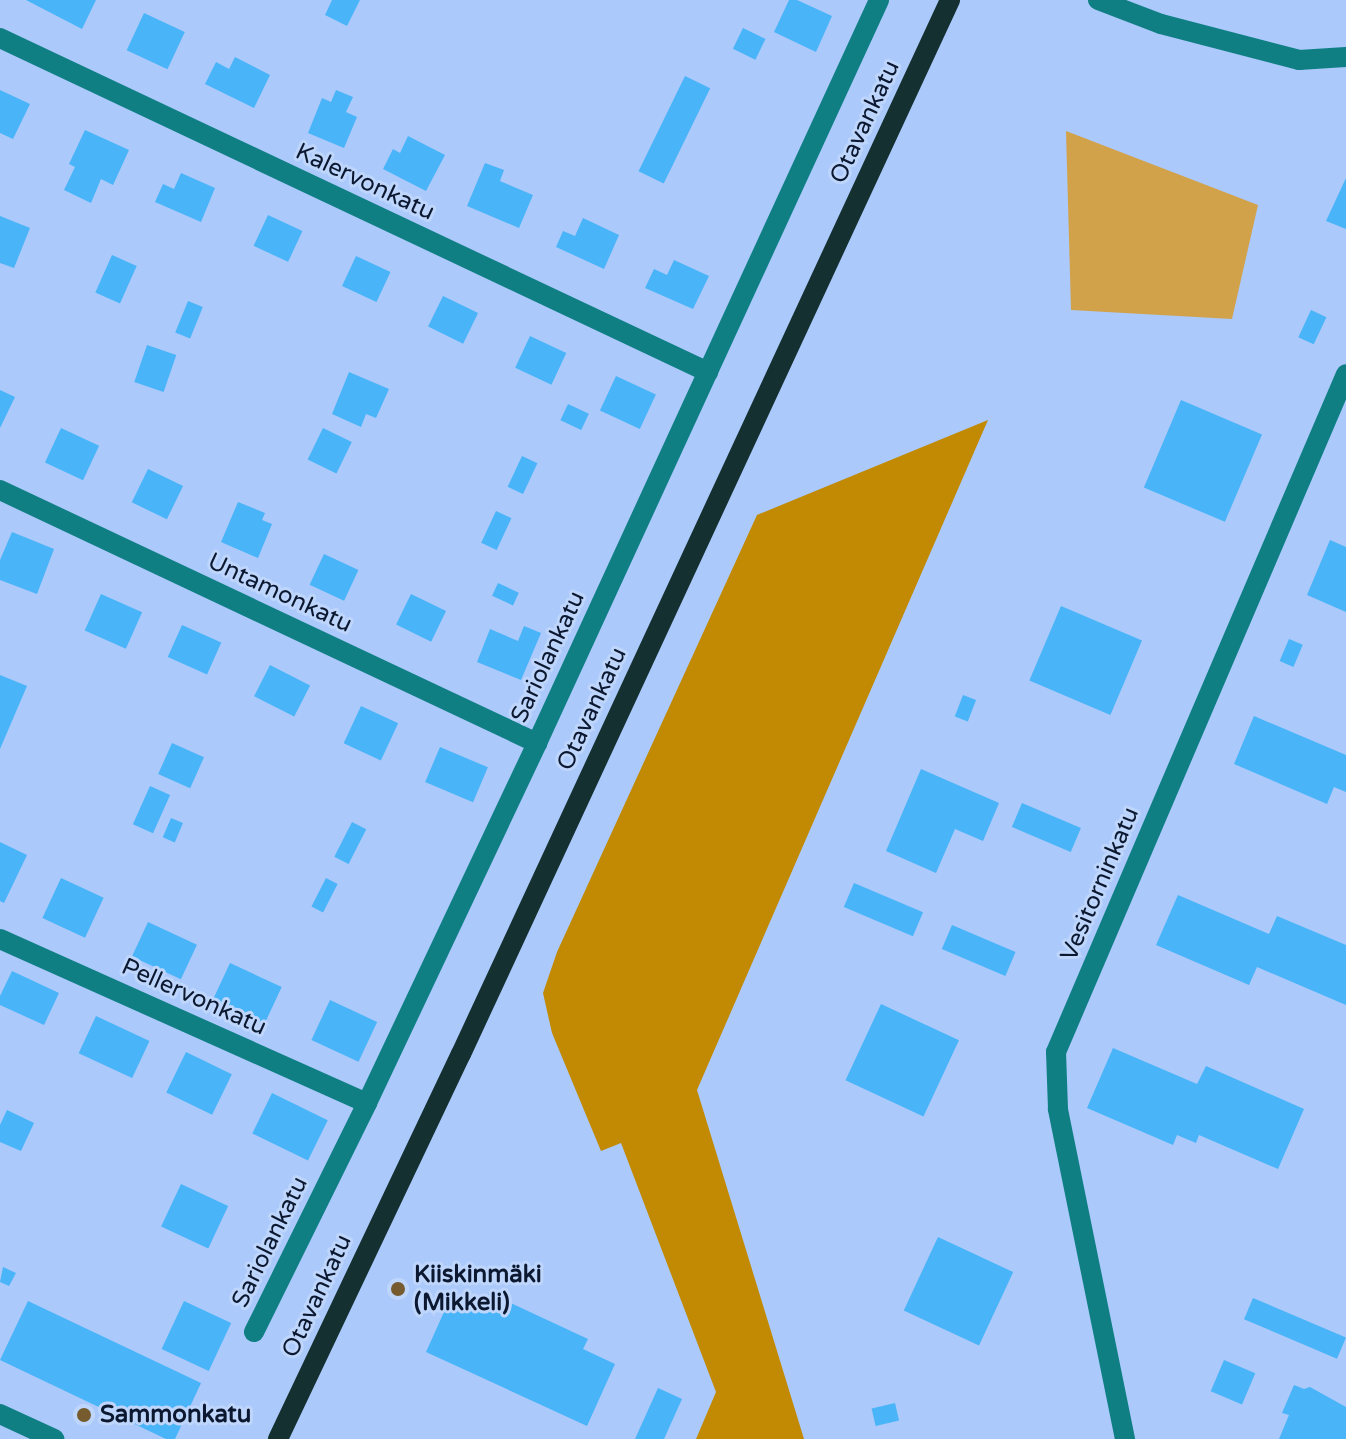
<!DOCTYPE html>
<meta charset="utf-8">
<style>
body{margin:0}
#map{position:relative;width:1346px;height:1439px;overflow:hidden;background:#abc9fb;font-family:"Varela Round",sans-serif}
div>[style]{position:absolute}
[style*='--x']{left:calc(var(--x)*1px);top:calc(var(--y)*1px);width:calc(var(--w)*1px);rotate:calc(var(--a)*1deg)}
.green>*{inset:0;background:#d1a249}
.forest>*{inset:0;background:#c18a02}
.building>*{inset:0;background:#49b4f8;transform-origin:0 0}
.minor>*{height:20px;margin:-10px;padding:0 10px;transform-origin:10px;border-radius:10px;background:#0f7f84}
.major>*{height:20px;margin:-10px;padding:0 10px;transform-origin:10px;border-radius:10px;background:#143031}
.dots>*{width:22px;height:22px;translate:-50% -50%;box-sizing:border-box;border:4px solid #bfd6fc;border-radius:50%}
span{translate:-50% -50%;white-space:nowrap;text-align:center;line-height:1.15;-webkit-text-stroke:6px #bfd6fc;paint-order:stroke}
.street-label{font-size:24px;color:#0b182f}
.poi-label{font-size:24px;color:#0b182f;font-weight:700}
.left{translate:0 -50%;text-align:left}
</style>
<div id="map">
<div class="green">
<i style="clip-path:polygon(1066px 131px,1258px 205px,1232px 319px,1071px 310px)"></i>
</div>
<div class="forest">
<i style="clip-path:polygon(988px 420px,697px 1090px,804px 1439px,696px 1439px,716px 1392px,621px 1143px,601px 1151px,552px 1033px,543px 993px,557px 952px,757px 515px)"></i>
</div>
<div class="building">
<i style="clip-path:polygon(26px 0,96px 0,82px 29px)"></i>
<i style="clip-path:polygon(332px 0,360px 0,347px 26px,325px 15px)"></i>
<i style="clip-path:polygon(789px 0,797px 0,832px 16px,816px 52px,774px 32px)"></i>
<i style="left:144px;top:13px;width:45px;height:41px;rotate:25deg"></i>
<i style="left:743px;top:28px;width:25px;height:23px;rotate:26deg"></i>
<i style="clip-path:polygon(235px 57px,270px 75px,254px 108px,205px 84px,216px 62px,229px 69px)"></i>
<i style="left:685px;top:76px;width:28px;height:106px;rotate:26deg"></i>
<i style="clip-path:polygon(0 90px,30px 104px,13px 139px,0 133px)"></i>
<i style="clip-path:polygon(336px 90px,353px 97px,346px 112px,357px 117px,344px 148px,308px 133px,322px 98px,331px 102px)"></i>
<i style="clip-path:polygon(85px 130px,129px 150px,113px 185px,101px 179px,91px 203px,64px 190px,75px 167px,69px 164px)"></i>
<i style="clip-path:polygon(408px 136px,445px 155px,426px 191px,383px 169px,393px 149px,400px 153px)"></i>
<i style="clip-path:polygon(485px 163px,504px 170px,500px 181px,533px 195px,519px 228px,467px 206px)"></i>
<i style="clip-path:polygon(181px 173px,215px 188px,201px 222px,155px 202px,163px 184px,174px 189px)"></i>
<i style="clip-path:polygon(1346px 178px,1346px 229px,1326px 221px)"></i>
<i style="left:268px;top:215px;width:38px;height:34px;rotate:25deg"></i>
<i style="clip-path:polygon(0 216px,30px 228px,14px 268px,0 263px)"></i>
<i style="clip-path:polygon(583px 218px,619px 235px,604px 269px,556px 247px,563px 231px,575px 236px)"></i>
<i style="left:112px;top:255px;width:27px;height:41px;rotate:24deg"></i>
<i style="left:356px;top:256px;width:38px;height:33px;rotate:25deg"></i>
<i style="clip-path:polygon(674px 260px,709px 276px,693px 309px,645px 288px,654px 269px,667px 275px)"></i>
<i style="left:443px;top:296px;width:39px;height:34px;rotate:26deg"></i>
<i style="left:188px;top:301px;width:16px;height:34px;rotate:22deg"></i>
<i style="left:1311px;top:310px;width:17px;height:30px;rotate:25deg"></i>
<i style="left:530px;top:336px;width:40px;height:35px;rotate:25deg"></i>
<i style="left:147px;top:345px;width:31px;height:39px;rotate:19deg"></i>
<i style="clip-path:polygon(349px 372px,389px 389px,376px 418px,366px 414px,361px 427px,332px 414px)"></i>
<i style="left:616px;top:376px;width:44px;height:38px;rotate:25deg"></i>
<i style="clip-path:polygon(0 390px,15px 397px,0 428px)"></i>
<i style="left:1181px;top:400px;width:88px;height:95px;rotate:23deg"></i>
<i style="left:568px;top:404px;width:23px;height:18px;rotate:25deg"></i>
<i style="left:61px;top:428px;width:42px;height:38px;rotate:25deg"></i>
<i style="left:323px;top:428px;width:32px;height:35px;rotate:26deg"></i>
<i style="left:522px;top:456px;width:17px;height:34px;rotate:25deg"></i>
<i style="left:148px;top:469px;width:39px;height:37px;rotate:26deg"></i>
<i style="clip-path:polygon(238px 502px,265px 513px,262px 520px,272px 524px,258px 558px,221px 542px)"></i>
<i style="left:496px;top:511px;width:17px;height:35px;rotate:25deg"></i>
<i style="clip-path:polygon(12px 532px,54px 549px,37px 594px,0 580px,0 560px)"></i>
<i style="clip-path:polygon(1330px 540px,1346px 547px,1346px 612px,1307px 595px)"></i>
<i style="left:324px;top:554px;width:38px;height:34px;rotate:25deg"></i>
<i style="left:498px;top:583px;width:23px;height:14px;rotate:25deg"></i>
<i style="left:101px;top:594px;width:45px;height:40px;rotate:24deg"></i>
<i style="left:411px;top:594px;width:39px;height:34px;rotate:26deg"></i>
<i style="left:1061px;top:606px;width:88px;height:81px;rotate:23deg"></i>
<i style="left:182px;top:625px;width:43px;height:35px;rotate:24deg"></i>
<i style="clip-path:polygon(524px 626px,541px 633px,521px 680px,477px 662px,490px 629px,518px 641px)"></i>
<i style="left:1289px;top:639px;width:15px;height:24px;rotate:23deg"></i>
<i style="left:270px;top:665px;width:45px;height:35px;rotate:27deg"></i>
<i style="clip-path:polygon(0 675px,27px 686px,0 749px)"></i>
<i style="left:963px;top:695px;width:14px;height:23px;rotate:21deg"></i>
<i style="left:361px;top:706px;width:41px;height:41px;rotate:25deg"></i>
<i style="clip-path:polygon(1254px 716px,1346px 755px,1346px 792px,1334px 787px,1327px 804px,1234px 764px)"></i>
<i style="left:172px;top:743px;width:35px;height:34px;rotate:24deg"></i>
<i style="left:440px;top:747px;width:52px;height:38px;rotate:23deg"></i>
<i style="clip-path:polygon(921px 769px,999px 803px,983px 841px,955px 829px,936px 873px,886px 851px)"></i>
<i style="left:150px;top:786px;width:22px;height:42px;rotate:24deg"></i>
<i style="left:1022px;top:803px;width:64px;height:26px;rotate:23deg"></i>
<i style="left:171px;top:818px;width:13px;height:21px;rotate:23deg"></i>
<i style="left:352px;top:822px;width:16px;height:39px;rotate:27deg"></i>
<i style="clip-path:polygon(0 842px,27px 855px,4px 903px,0 901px)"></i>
<i style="left:61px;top:878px;width:47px;height:44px;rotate:25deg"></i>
<i style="left:326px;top:878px;width:13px;height:32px;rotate:27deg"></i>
<i style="left:854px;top:883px;width:75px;height:26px;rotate:23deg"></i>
<i style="clip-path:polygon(1178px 895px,1269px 934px,1277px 916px,1346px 945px,1346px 1005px,1257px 967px,1249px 985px,1156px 945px)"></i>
<i style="left:148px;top:922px;width:54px;height:38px;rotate:25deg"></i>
<i style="left:952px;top:925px;width:69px;height:26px;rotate:23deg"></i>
<i style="left:230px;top:963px;width:57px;height:40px;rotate:25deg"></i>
<i style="clip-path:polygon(12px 971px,59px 993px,44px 1025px,0 1005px,0 996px)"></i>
<i style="left:330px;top:1000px;width:52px;height:44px;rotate:25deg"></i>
<i style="left:881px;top:1004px;width:86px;height:84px;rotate:25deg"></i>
<i style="left:96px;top:1016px;width:59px;height:41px;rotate:25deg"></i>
<i style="clip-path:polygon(1113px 1048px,1197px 1084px,1206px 1066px,1304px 1109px,1278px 1169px,1199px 1135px,1196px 1143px,1177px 1135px,1173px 1145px,1087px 1108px)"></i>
<i style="left:186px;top:1052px;width:51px;height:45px;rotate:26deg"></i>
<i style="left:272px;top:1093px;width:62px;height:45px;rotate:26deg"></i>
<i style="clip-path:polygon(7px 1110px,34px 1123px,21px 1151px,0 1142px,0 1125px)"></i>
<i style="left:181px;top:1184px;width:52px;height:47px;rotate:25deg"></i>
<i style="left:938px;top:1237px;width:83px;height:81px;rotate:25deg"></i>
<i style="clip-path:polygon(3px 1267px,16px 1273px,9px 1286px,0 1282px)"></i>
<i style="clip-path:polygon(453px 1292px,483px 1305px,489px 1293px,588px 1339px,583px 1349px,615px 1364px,587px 1426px,426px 1352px)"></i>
<i style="left:1253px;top:1298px;width:101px;height:23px;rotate:23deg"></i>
<i style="clip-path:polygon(28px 1301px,201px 1383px,175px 1439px,166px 1439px,0 1360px)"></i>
<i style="left:184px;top:1301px;width:52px;height:53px;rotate:25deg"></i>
<i style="left:1224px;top:1360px;width:34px;height:34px;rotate:23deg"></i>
<i style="clip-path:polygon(1294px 1385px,1304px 1389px,1310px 1387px,1346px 1407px,1346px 1439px,1279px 1439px,1289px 1415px,1282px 1413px)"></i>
<i style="clip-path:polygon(658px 1388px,682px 1399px,664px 1439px,635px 1439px)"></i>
<i style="left:895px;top:1403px;width:18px;height:24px;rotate:77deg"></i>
</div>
<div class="minor">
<i style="--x:1098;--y:0;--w:67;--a:20.9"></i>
<i style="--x:1161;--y:24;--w:143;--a:14.6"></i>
<i style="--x:1299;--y:60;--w:47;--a:-3.7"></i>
<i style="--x:0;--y:38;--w:783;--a:25.26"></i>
<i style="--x:0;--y:490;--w:594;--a:25.23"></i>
<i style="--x:0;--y:939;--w:402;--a:24.1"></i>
<i style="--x:254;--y:1332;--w:255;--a:-63.7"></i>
<i style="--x:367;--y:1103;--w:398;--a:-64.7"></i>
<i style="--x:537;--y:743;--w:818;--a:-65.28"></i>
<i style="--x:0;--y:1414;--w:60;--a:24.8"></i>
<i style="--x:1125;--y:1439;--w:337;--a:-101.5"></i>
<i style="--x:1058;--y:1109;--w:57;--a:-92"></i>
<i style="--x:1056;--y:1052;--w:737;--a:-66.84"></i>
</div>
<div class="major">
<i style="--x:278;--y:1439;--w:426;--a:-64.6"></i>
<i style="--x:461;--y:1054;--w:1162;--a:-65.11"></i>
</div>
<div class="dots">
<i style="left:398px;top:1289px;background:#755b2d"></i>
<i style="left:84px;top:1415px;background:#755b2d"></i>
</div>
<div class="street-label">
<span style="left:865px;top:122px;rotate:-65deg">Otavankatu</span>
<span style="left:365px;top:182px;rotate:25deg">Kalervonkatu</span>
<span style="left:280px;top:593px;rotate:25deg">Untamonkatu</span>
<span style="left:548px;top:657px;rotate:-65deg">Sariolankatu</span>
<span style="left:592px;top:709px;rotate:-65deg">Otavankatu</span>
<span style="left:1100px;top:884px;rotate:-67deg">Vesitorninkatu</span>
<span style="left:194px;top:997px;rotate:24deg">Pellervonkatu</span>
<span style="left:270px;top:1242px;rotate:-64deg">Sariolankatu</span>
<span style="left:317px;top:1296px;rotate:-65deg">Otavankatu</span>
</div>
<div class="poi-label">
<span class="left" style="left:414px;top:1289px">Kiiskinmäki<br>(Mikkeli)</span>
<span class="left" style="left:100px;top:1415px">Sammonkatu</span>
</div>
</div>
